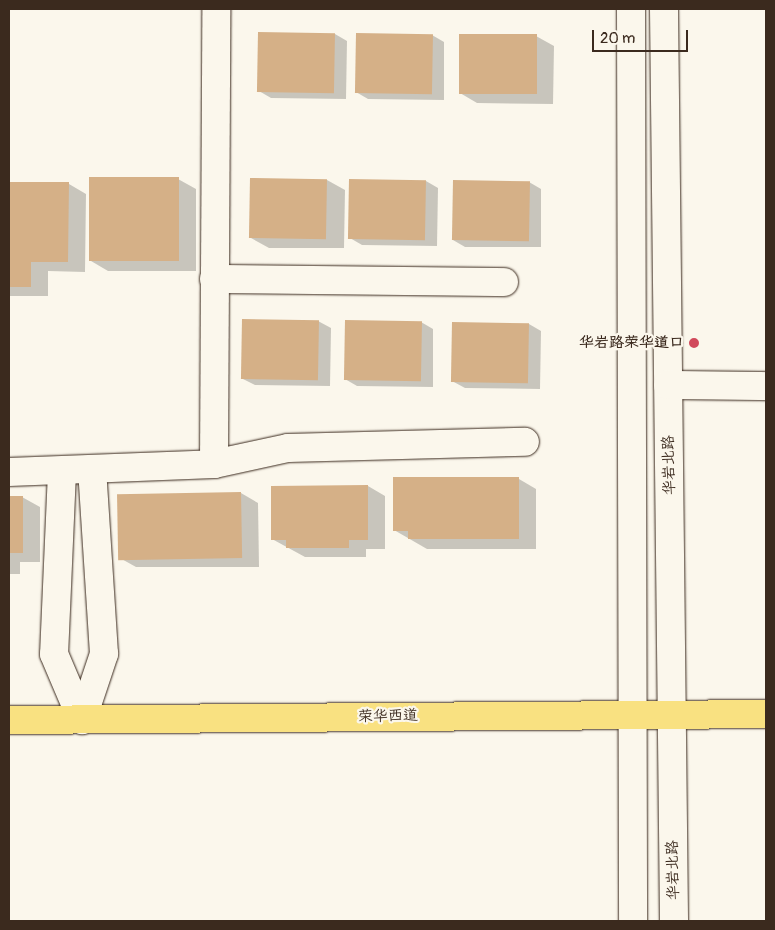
<!DOCTYPE html>
<meta charset="utf-8">
<style>
body{margin:0}
#map{position:relative;width:775px;height:930px;overflow:hidden;background:#fbf7ec;font-family:Pangolin,"LXGW WenKai TC",sans-serif}
div>[style]{position:absolute}
[style*='--x']{left:calc(var(--x)*1px);top:calc(var(--y)*1px);width:calc(var(--w)*1px);rotate:calc(var(--a)*1deg)}
.shadow>*{inset:0;background:#0003}
.building>*{inset:0;background:#d5b087;transform-origin:0 0}
.roads{filter:drop-shadow(0 0 1px #3b2a1e) drop-shadow(0 0 1px #3b2a1e)}
.minor>*{height:28px;margin:-14px;padding:0 14px;transform-origin:14px;border-radius:14px;background:#fbf7ec}
.major>*{height:28px;margin:-14px;padding:0 14px;transform-origin:14px;border-radius:14px;background:#f9e181}
.dots>*{width:14px;height:14px;translate:-50% -50%;box-sizing:border-box;border:2px solid #fbf7ec;border-radius:50%}
span{translate:-50% -50%;white-space:nowrap;text-align:center;line-height:1.15;-webkit-text-stroke:4.5px #fbf7ec;paint-order:stroke}
.poi-label{font-size:15px;color:#3b2a1e;font-weight:700}
.right{translate:-100% -50%;text-align:right}
.street-label{font-size:15px;color:#3b2a1e}
.frame{position:absolute;inset:0;border:10px solid #3b2a1e;pointer-events:none}
.scale{position:absolute;left:592px;top:30px;width:96px;height:22px;box-sizing:border-box;border:2px solid #3b2a1e;border-top:0;padding-left:6px;font-size:15px;line-height:18px;white-space:nowrap;color:#3b2a1e;-webkit-text-stroke:4px #fbf7ec;paint-order:stroke}
</style>
<div id="map">
<div class="shadow">
<i style="clip-path:polygon(335px 34px,347px 41px,346px 99px,271px 98px,259px 91px)"></i>
<i style="clip-path:polygon(432px 35px,444px 42px,444px 100px,368px 99px,356px 92px)"></i>
<i style="clip-path:polygon(536px 36px,554px 46px,553px 104px,477px 103px,460px 93px)"></i>
<i style="clip-path:polygon(178px 179px,196px 189px,196px 271px,108px 271px,91px 261px)"></i>
<i style="clip-path:polygon(252px 179px,327px 180px,345px 190px,344px 248px,269px 248px,251px 238px)"></i>
<i style="clip-path:polygon(426px 181px,438px 188px,437px 246px,362px 245px,350px 238px)"></i>
<i style="clip-path:polygon(529px 182px,541px 189px,541px 247px,465px 247px,453px 240px)"></i>
<i style="clip-path:polygon(9px 183px,69px 184px,86px 194px,85px 272px,48px 271px,48px 296px,9px 296px)"></i>
<i style="clip-path:polygon(318px 321px,331px 328px,330px 386px,255px 385px,243px 379px)"></i>
<i style="clip-path:polygon(421px 322px,433px 329px,433px 387px,357px 386px,345px 379px)"></i>
<i style="clip-path:polygon(529px 324px,541px 331px,540px 389px,465px 388px,452px 381px)"></i>
<i style="clip-path:polygon(519px 479px,536px 489px,536px 549px,427px 549px,394px 530px)"></i>
<i style="clip-path:polygon(368px 486px,385px 496px,385px 549px,366px 549px,366px 557px,305px 557px,272px 539px)"></i>
<i style="clip-path:polygon(241px 493px,258px 503px,259px 567px,136px 567px,118px 557px)"></i>
<i style="clip-path:polygon(9px 497px,22px 497px,40px 507px,40px 562px,20px 562px,20px 574px,9px 574px)"></i>
</div>
<div class="building">
<i style="left:258px;top:32px;width:77px;height:60px;rotate:1deg"></i>
<i style="left:356px;top:33px;width:77px;height:60px;rotate:1deg"></i>
<i style="left:459px;top:34px;width:78px;height:60px"></i>
<i style="left:179px;top:177px;width:84px;height:90px;rotate:90deg"></i>
<i style="left:250px;top:178px;width:77px;height:60px;rotate:1deg"></i>
<i style="left:349px;top:179px;width:77px;height:60px;rotate:1deg"></i>
<i style="left:453px;top:180px;width:77px;height:60px;rotate:1deg"></i>
<i style="clip-path:polygon(9px 182px,69px 182px,68px 262px,31px 262px,31px 287px,9px 287px)"></i>
<i style="left:242px;top:319px;width:77px;height:60px;rotate:1deg"></i>
<i style="left:345px;top:320px;width:77px;height:60px;rotate:1deg"></i>
<i style="left:452px;top:322px;width:77px;height:60px;rotate:1deg"></i>
<i style="clip-path:polygon(393px 477px,519px 477px,519px 539px,408px 539px,408px 531px,393px 531px)"></i>
<i style="clip-path:polygon(368px 485px,368px 540px,349px 540px,349px 548px,286px 548px,286px 540px,271px 540px,271px 486px)"></i>
<i style="left:241px;top:492px;width:66px;height:124px;rotate:89deg"></i>
<i style="left:9px;top:496px;width:14px;height:57px"></i>
</div>
<div class="roads">
<div class="minor">
<i style="--x:631;--y:9;--w:912;--a:89.87"></i>
<i style="--x:664;--y:9;--w:912;--a:89.37"></i>
<i style="--x:214;--y:279;--w:290;--a:0.6"></i>
<i style="--x:668;--y:385;--w:98;--a:0.6"></i>
<i style="--x:214;--y:464;--w:455;--a:-89.7"></i>
<i style="--x:9;--y:472;--w:205;--a:-2.2"></i>
<i style="--x:214;--y:464;--w:76;--a:-12.2"></i>
<i style="--x:288;--y:448;--w:237;--a:-1.5"></i>
<i style="--x:62;--y:472;--w:182;--a:92.5"></i>
<i style="--x:54;--y:654;--w:72;--a:67"></i>
<i style="--x:82;--y:720;--w:70;--a:-71.6"></i>
<i style="--x:104;--y:654;--w:185;--a:-93.7"></i>
</div>
<div class="major">
<i style="--x:9;--y:720;--w:757;--a:-0.45"></i>
</div>
</div>
<div class="dots">
<i style="left:694px;top:343px;background:#d1495b"></i>
</div>
<div class="poi-label">
<span class="right" style="left:684px;top:343px">华岩路荣华道口</span>
</div>
<div class="street-label">
<span style="left:669px;top:465px;rotate:-91deg">华岩北路</span>
<span style="left:388px;top:716px;rotate:-1deg">荣华西道</span>
<span style="left:673px;top:870px;rotate:-91deg">华岩北路</span>
</div>
<div class="frame"></div>
<div class="scale">20 m</div>
</div>
